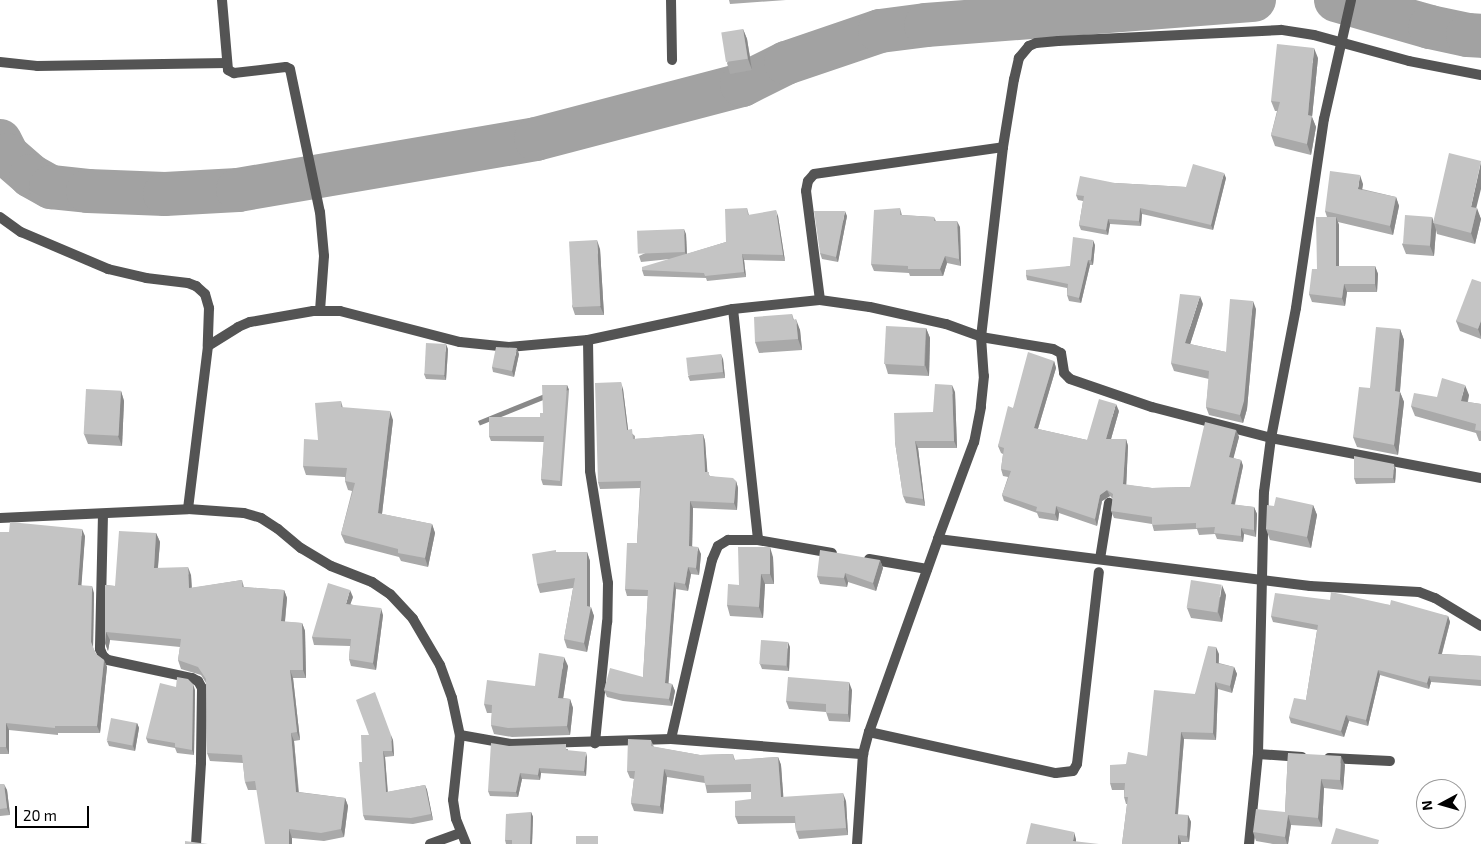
<!DOCTYPE html>
<style>
body{margin:0}
#map{position:relative;width:1481px;height:844px;overflow:hidden;background:#fff;font-family:"Exo 2",sans-serif}
div>[style]{position:absolute}
[style*='--x']{left:calc(var(--x)*1px);top:calc(var(--y)*1px);width:calc(var(--w)*1px);rotate:calc(var(--a)*1deg)}
.river>*{height:44px;margin:-22px;padding:0 22px;transform-origin:22px;border-radius:22px;background:#a2a2a2}
.minor>*{height:10px;margin:-5px;padding:0 5px;transform-origin:5px;border-radius:5px;background:#545454}
.wall>*{inset:0;background:#a9a9a9}
.shaded-wall>*{inset:0;background:#898989;transform-origin:0 0}
.building>*{inset:0;background:#c4c4c4;transform-origin:0 0}
span{translate:-50% -50%;white-space:nowrap;text-align:center;line-height:1.15;-webkit-text-stroke:4px #fff;paint-order:stroke}
.north{position:absolute;left:1416px;top:779px;width:50px;height:50px;box-sizing:border-box;background:#fff;border:1px solid #999;border-radius:50%;rotate:264deg;font-size:14px;font-weight:700;line-height:20px;text-align:center;color:#000}
.north::after{content:'';display:block;margin:auto;width:18px;height:22px;background:#000;clip-path:polygon(50% 0,100% 100%,50% 72%,0 100%)}
.scale{position:absolute;left:15px;top:806px;width:74px;height:22px;box-sizing:border-box;border:2px solid #000;border-top:0;padding-left:6px;font-size:15px;line-height:18px;white-space:nowrap;color:#000;-webkit-text-stroke:4px #fff;paint-order:stroke}
</style>
<div id="map">
<div class="river">
<i style="--x:1336;--y:0;--w:98;--a:16"></i>
<i style="--x:1430;--y:27;--w:39;--a:12"></i>
<i style="--x:1468;--y:35;--w:13;--a:4"></i>
<i style="--x:0;--y:141;--w:16;--a:63"></i>
<i style="--x:7;--y:155;--w:32;--a:41"></i>
<i style="--x:31;--y:176;--w:23;--a:29"></i>
<i style="--x:51;--y:187;--w:37;--a:6"></i>
<i style="--x:88;--y:191;--w:77;--a:2.2"></i>
<i style="--x:165;--y:194;--w:73;--a:-3.1"></i>
<i style="--x:238;--y:190;--w:302;--a:-9.7"></i>
<i style="--x:536;--y:139;--w:213;--a:-14.7"></i>
<i style="--x:742;--y:85;--w:49;--a:-26.6"></i>
<i style="--x:786;--y:63;--w:99;--a:-18.8"></i>
<i style="--x:880;--y:31;--w:46;--a:-7.4"></i>
<i style="--x:926;--y:25;--w:329;--a:-4.4"></i>
</div>
<div class="minor">
<i style="--x:222;--y:0;--w:70;--a:85.1"></i>
<i style="--x:228;--y:70;--w:7;--a:27"></i>
<i style="--x:234;--y:73;--w:52;--a:-6.6"></i>
<i style="--x:286;--y:67;--w:4;--a:27"></i>
<i style="--x:290;--y:69;--w:146;--a:78.2"></i>
<i style="--x:320;--y:212;--w:44;--a:84.8"></i>
<i style="--x:324;--y:256;--w:55;--a:94.2"></i>
<i style="--x:671;--y:0;--w:60;--a:89"></i>
<i style="--x:0;--y:62;--w:37;--a:6"></i>
<i style="--x:37;--y:66;--w:190;--a:-0.9"></i>
<i style="--x:1481;--y:75;--w:73;--a:-169"></i>
<i style="--x:1409;--y:61;--w:98;--a:-164.7"></i>
<i style="--x:1314;--y:35;--w:33;--a:-171"></i>
<i style="--x:1281;--y:30;--w:223;--a:177.2"></i>
<i style="--x:1058;--y:41;--w:22;--a:175"></i>
<i style="--x:1036;--y:43;--w:8;--a:157"></i>
<i style="--x:1029;--y:46;--w:16;--a:130"></i>
<i style="--x:1019;--y:58;--w:22;--a:103"></i>
<i style="--x:1014;--y:79;--w:69;--a:99.2"></i>
<i style="--x:1003;--y:147;--w:191;--a:96.6"></i>
<i style="--x:981;--y:337;--w:73;--a:9.5"></i>
<i style="--x:1053;--y:349;--w:9;--a:27"></i>
<i style="--x:1061;--y:353;--w:20;--a:81"></i>
<i style="--x:1064;--y:373;--w:8;--a:45"></i>
<i style="--x:1070;--y:379;--w:87;--a:18.9"></i>
<i style="--x:1152;--y:407;--w:123;--a:14.6"></i>
<i style="--x:1271;--y:438;--w:214;--a:10.8"></i>
<i style="--x:0;--y:217;--w:26;--a:36"></i>
<i style="--x:21;--y:232;--w:95;--a:23"></i>
<i style="--x:108;--y:269;--w:39;--a:13"></i>
<i style="--x:146;--y:278;--w:42;--a:6.8"></i>
<i style="--x:188;--y:283;--w:9;--a:21"></i>
<i style="--x:196;--y:286;--w:12;--a:42"></i>
<i style="--x:205;--y:294;--w:15;--a:74"></i>
<i style="--x:209;--y:308;--w:38;--a:92"></i>
<i style="--x:208;--y:346;--w:164;--a:97"></i>
<i style="--x:820;--y:300;--w:110;--a:-97.3"></i>
<i style="--x:806;--y:191;--w:10;--a:-79"></i>
<i style="--x:808;--y:181;--w:9;--a:-49"></i>
<i style="--x:814;--y:174;--w:191;--a:-8.1"></i>
<i style="--x:733;--y:309;--w:232;--a:83.8"></i>
<i style="--x:588;--y:340;--w:131;--a:89.1"></i>
<i style="--x:590;--y:471;--w:113;--a:80.9"></i>
<i style="--x:608;--y:583;--w:39;--a:91"></i>
<i style="--x:607;--y:622;--w:122;--a:95.7"></i>
<i style="--x:208;--y:346;--w:36;--a:-32"></i>
<i style="--x:238;--y:327;--w:13;--a:-23"></i>
<i style="--x:250;--y:322;--w:64;--a:-9.9"></i>
<i style="--x:313;--y:311;--w:27;--a:0"></i>
<i style="--x:340;--y:311;--w:124;--a:14.5"></i>
<i style="--x:460;--y:342;--w:49;--a:5.8"></i>
<i style="--x:509;--y:347;--w:79;--a:-5.1"></i>
<i style="--x:588;--y:340;--w:148;--a:-12.1"></i>
<i style="--x:733;--y:309;--w:87;--a:-5.9"></i>
<i style="--x:820;--y:300;--w:50;--a:8"></i>
<i style="--x:870;--y:307;--w:78;--a:12.6"></i>
<i style="--x:946;--y:324;--w:37;--a:20"></i>
<i style="--x:981;--y:337;--w:39;--a:86"></i>
<i style="--x:984;--y:376;--w:31;--a:96"></i>
<i style="--x:981;--y:407;--w:36;--a:101"></i>
<i style="--x:974;--y:442;--w:103;--a:110.4"></i>
<i style="--x:103;--y:514;--w:135;--a:91.3"></i>
<i style="--x:100;--y:649;--w:8;--a:67"></i>
<i style="--x:103;--y:656;--w:6;--a:39"></i>
<i style="--x:108;--y:660;--w:86;--a:12.1"></i>
<i style="--x:192;--y:678;--w:7;--a:27"></i>
<i style="--x:198;--y:681;--w:8;--a:60"></i>
<i style="--x:202;--y:688;--w:75;--a:90.8"></i>
<i style="--x:201;--y:763;--w:81;--a:93.5"></i>
<i style="--x:0;--y:518;--w:188;--a:-2.7"></i>
<i style="--x:188;--y:509;--w:56;--a:4.1"></i>
<i style="--x:244;--y:513;--w:18;--a:16"></i>
<i style="--x:261;--y:518;--w:20;--a:33"></i>
<i style="--x:278;--y:529;--w:30;--a:40"></i>
<i style="--x:301;--y:548;--w:35;--a:31"></i>
<i style="--x:331;--y:566;--w:44;--a:21.3"></i>
<i style="--x:372;--y:582;--w:22;--a:34"></i>
<i style="--x:390;--y:594;--w:34;--a:47"></i>
<i style="--x:413;--y:619;--w:53;--a:59.6"></i>
<i style="--x:440;--y:665;--w:35;--a:70"></i>
<i style="--x:452;--y:698;--w:38;--a:78"></i>
<i style="--x:460;--y:735;--w:65;--a:96.1"></i>
<i style="--x:453;--y:800;--w:19;--a:81"></i>
<i style="--x:456;--y:819;--w:27;--a:68"></i>
<i style="--x:869;--y:559;--w:59;--a:9.8"></i>
<i style="--x:1100;--y:559;--w:57;--a:-80.9"></i>
<i style="--x:869;--y:732;--w:191;--a:12.4"></i>
<i style="--x:1056;--y:773;--w:17;--a:-7"></i>
<i style="--x:1073;--y:771;--w:8;--a:-60"></i>
<i style="--x:1077;--y:764;--w:193;--a:-83.5"></i>
<i style="--x:460;--y:735;--w:52;--a:10"></i>
<i style="--x:511;--y:744;--w:160;--a:-1.8"></i>
<i style="--x:671;--y:739;--w:193;--a:4.5"></i>
<i style="--x:671;--y:739;--w:184;--a:-77.1"></i>
<i style="--x:712;--y:560;--w:15;--a:-67"></i>
<i style="--x:718;--y:546;--w:12;--a:-31"></i>
<i style="--x:728;--y:540;--w:30;--a:0"></i>
<i style="--x:758;--y:540;--w:75;--a:10"></i>
<i style="--x:1258;--y:754;--w:44;--a:3.9"></i>
<i style="--x:1329;--y:758;--w:61;--a:2.8"></i>
<i style="--x:430;--y:844;--w:33;--a:-20"></i>
<i style="--x:857;--y:844;--w:90;--a:-86.2"></i>
<i style="--x:863;--y:754;--w:23;--a:-75"></i>
<i style="--x:869;--y:732;--w:205;--a:-70.3"></i>
<i style="--x:938;--y:539;--w:375;--a:7.2"></i>
<i style="--x:1310;--y:586;--w:109;--a:3.2"></i>
<i style="--x:1419;--y:592;--w:17;--a:21"></i>
<i style="--x:1435;--y:598;--w:54;--a:31.3"></i>
<i style="--x:1249;--y:844;--w:90;--a:-84.3"></i>
<i style="--x:1258;--y:754;--w:262;--a:-88.7"></i>
<i style="--x:1264;--y:492;--w:54;--a:-82.6"></i>
<i style="--x:1271;--y:438;--w:132;--a:-79.1"></i>
<i style="--x:1296;--y:308;--w:191;--a:-81.6"></i>
<i style="--x:1324;--y:119;--w:122;--a:-77.2"></i>
</div>
<div class="wall">
<i style="clip-path:polygon(729px 0,786px 0,730px 4px)"></i>
<i style="clip-path:polygon(743px 29px,747px 39px,752px 70px,730px 74px,727px 63px)"></i>
<i style="clip-path:polygon(1318px 58px,1312px 117px,1316px 127px,1311px 155px,1275px 146px,1271px 135px,1277px 111px,1275px 111px,1271px 101px)"></i>
<i style="clip-path:polygon(1226px 178px,1213px 230px,1142px 214px,1141px 226px,1110px 224px,1108px 235px,1081px 230px,1079px 225px,1083px 201px,1078px 200px,1076px 195px,1115px 183px,1186px 187px)"></i>
<i style="clip-path:polygon(1363px 184px,1362px 189px,1396px 197px,1399px 206px,1393px 235px,1338px 222px,1339px 225px,1339px 266px,1375px 266px,1378px 274px,1377px 292px,1347px 292px,1345px 306px,1312px 302px,1309px 294px,1317px 269px,1327px 217px,1325px 211px)"></i>
<i style="clip-path:polygon(747px 208px,749px 215px,778px 216px,785px 261px,744px 260px,746px 277px,707px 281px,706px 278px,644px 276px,642px 270px,670px 259px,641px 262px,639px 256px,686px 234px,687px 254px,726px 242px)"></i>
<i style="clip-path:polygon(900px 208px,902px 215px,934px 217px,936px 221px,960px 227px,961px 266px,947px 263px,943px 276px,910px 276px,909px 273px,874px 271px,871px 264px)"></i>
<i style="clip-path:polygon(1476px 208px,1481px 219px,1475px 244px,1437px 234px,1436px 230px,1434px 256px,1406px 254px,1402px 244px,1432px 217px,1433px 222px)"></i>
<i style="clip-path:polygon(847px 216px,838px 262px,822px 259px,820px 253px)"></i>
<i style="clip-path:polygon(1095px 245px,1093px 265px,1090px 265px,1081px 303px,1069px 301px,1067px 295px,1067px 288px,1027px 280px,1026px 275px,1070px 266px)"></i>
<i style="clip-path:polygon(600px 249px,604px 315px,575px 315px,572px 306px)"></i>
<i style="clip-path:polygon(1481px 282px,1481px 339px,1460px 331px,1456px 321px)"></i>
<i style="clip-path:polygon(1203px 304px,1190px 344px,1226px 352px,1256px 309px,1247px 409px,1243px 423px,1209px 415px,1206px 407px,1209px 379px,1174px 371px,1171px 363px)"></i>
<i style="clip-path:polygon(792px 314px,794px 320px,800px 330px,802px 350px,759px 353px,755px 342px)"></i>
<i style="clip-path:polygon(926px 328px,930px 338px,929px 376px,888px 374px,885px 364px)"></i>
<i style="clip-path:polygon(1400px 329px,1404px 340px,1400px 392px,1404px 402px,1398px 455px,1357px 447px,1353px 437px,1370px 388px)"></i>
<i style="clip-path:polygon(448px 349px,446px 380px,426px 379px,424px 374px)"></i>
<i style="clip-path:polygon(519px 354px,514px 377px,493px 372px,492px 367px)"></i>
<i style="clip-path:polygon(723px 359px,725px 378px,690px 381px,688px 376px)"></i>
<i style="clip-path:polygon(1054px 361px,1056px 368px,1038px 429px,1087px 440px,1119px 411px,1111px 439px,1126px 439px,1128px 446px,1126px 485px,1152px 488px,1190px 487px,1236px 430px,1239px 437px,1233px 458px,1241px 460px,1243px 466px,1235px 505px,1254px 507px,1257px 514px,1256px 537px,1244px 534px,1243px 542px,1217px 539px,1215px 534px,1199px 535px,1197px 529px,1154px 531px,1152px 524px,1114px 518px,1111px 511px,1113px 499px,1110px 496px,1102px 501px,1097px 526px,1059px 513px,1058px 521px,1039px 518px,1037px 513px,1004px 501px,1002px 495px,1008px 477px,1003px 476px,1001px 469px,1003px 454px,1001px 453px,998px 446px,1013px 408px)"></i>
<i style="clip-path:polygon(567px 385px,569px 390px,562px 486px,543px 485px,541px 479px,544px 442px,491px 441px,489px 436px,540px 417px)"></i>
<i style="clip-path:polygon(623px 389px,628px 430px,635px 436px,635px 439px,703px 434px,705px 441px,707px 472px,710px 476px,736px 481px,738px 488px,737px 510px,693px 508px,692px 546px,701px 554px,699px 575px,691px 574px,688px 591px,676px 589px,668px 683px,672px 684px,675px 691px,672px 706px,623px 701px,607px 697px,604px 690px,643px 677px,648px 596px,627px 596px,625px 589px,637px 543px,640px 488px,600px 489px,598px 482px)"></i>
<i style="clip-path:polygon(121px 391px,124px 401px,122px 446px,88px 444px,84px 434px)"></i>
<i style="clip-path:polygon(955px 392px,957px 448px,918px 448px,925px 506px,906px 503px,903px 496px,895px 442px,933px 412px)"></i>
<i style="clip-path:polygon(1469px 395px,1468px 402px,1481px 404px,1481px 441px,1479px 441px,1476px 433px,1415px 416px,1411px 406px,1437px 397px)"></i>
<i style="clip-path:polygon(341px 401px,343px 408px,393px 420px,382px 514px,432px 524px,435px 533px,428px 567px,401px 561px,399px 557px,345px 543px,341px 534px,352px 491px,348px 490px,345px 481px,345px 477px,306px 475px,303px 466px)"></i>
<i style="clip-path:polygon(1396px 469px,1395px 483px,1356px 484px,1354px 478px)"></i>
<i style="clip-path:polygon(1313px 505px,1317px 515px,1311px 548px,1270px 540px,1266px 529px,1274px 506px)"></i>
<i style="clip-path:polygon(0 532px,85px 536px,81px 585px,94px 593px,93px 648px,96px 654px,104px 660px,107px 667px,100px 733px,58px 733px,58px 735px,9px 730px,9px 754px,0 754px)"></i>
<i style="clip-path:polygon(156px 533px,160px 542px,158px 568px,191px 575px,192px 588px,242px 580px,244px 587px,284px 590px,287px 598px,285px 622px,302px 623px,305px 631px,306px 678px,293px 678px,300px 740px,294px 741px,299px 792px,345px 798px,348px 806px,344px 837px,324px 841px,292px 838px,257px 790px,248px 790px,245px 782px,243px 763px,210px 761px,207px 753px,206px 683px,201px 675px,181px 669px,178px 660px,180px 647px,110px 640px,108px 651px,105px 643px,105px 585px,115px 586px)"></i>
<i style="clip-path:polygon(557px 552px,587px 552px,590px 561px,590px 607px,594px 616px,587px 652px,567px 648px,564px 639px,573px 588px,540px 593px,537px 584px)"></i>
<i style="clip-path:polygon(773px 557px,774px 584px,765px 584px,763px 618px,730px 616px,727px 605px,739px 585px)"></i>
<i style="clip-path:polygon(880px 560px,883px 568px,876px 591px,848px 582px,847px 587px,820px 584px,817px 576px)"></i>
<i style="clip-path:polygon(1226px 595px,1222px 622px,1191px 618px,1187px 608px)"></i>
<i style="clip-path:polygon(353px 597px,350px 604px,383px 615px,376px 670px,351px 666px,349px 659px,350px 646px,314px 645px,312px 637px)"></i>
<i style="clip-path:polygon(1330px 600px,1390px 605px,1448px 616px,1450px 622px,1442px 654px,1481px 656px,1481px 686px,1431px 682px,1429px 689px,1380px 675px,1368px 726px,1349px 721px,1344px 737px,1291px 723px,1289px 717px,1306px 700px,1317px 630px,1273px 622px,1271px 616px)"></i>
<i style="clip-path:polygon(790px 647px,789px 671px,762px 669px,760px 664px)"></i>
<i style="clip-path:polygon(1219px 654px,1219px 663px,1234px 667px,1237px 674px,1232px 693px,1218px 689px,1216px 740px,1184px 739px,1178px 815px,1188px 815px,1191px 822px,1189px 842px,1181px 842px,1181px 844px,1122px 844px,1127px 804px,1126px 804px,1124px 797px,1124px 790px,1112px 790px,1110px 783px,1126px 764px,1147px 756px,1195px 694px)"></i>
<i style="clip-path:polygon(568px 666px,563px 698px,570px 699px,573px 708px,570px 735px,512px 737px,494px 734px,491px 725px,492px 713px,487px 713px,484px 704px,535px 686px)"></i>
<i style="clip-path:polygon(176px 687px,195px 690px,194px 755px,177px 753px,175px 748px,148px 743px,146px 738px)"></i>
<i style="clip-path:polygon(852px 690px,850px 722px,829px 721px,826px 712px,789px 709px,786px 701px)"></i>
<i style="clip-path:polygon(137px 723px,139px 728px,135px 751px,109px 746px,107px 741px)"></i>
<i style="clip-path:polygon(393px 740px,394px 756px,385px 757px,388px 792px,425px 785px,427px 790px,433px 820px,413px 824px,365px 820px,363px 815px,362px 762px)"></i>
<i style="clip-path:polygon(651px 740px,654px 747px,700px 755px,733px 754px,735px 760px,778px 757px,781px 765px,783px 797px,846px 801px,848px 835px,799px 839px,796px 831px,795px 823px,738px 824px,735px 816px,751px 799px,751px 792px,707px 793px,705px 783px,667px 777px,663px 814px,634px 811px,631px 803px,634px 779px,630px 778px,627px 771px)"></i>
<i style="clip-path:polygon(509px 746px,568px 749px,568px 751px,587px 757px,586px 776px,541px 773px,540px 780px,522px 779px,518px 797px,490px 796px,488px 791px)"></i>
<i style="clip-path:polygon(1288px 753px,1345px 765px,1343px 790px,1324px 788px,1322px 827px,1291px 825px,1288px 844px,1273px 844px,1256px 841px,1253px 832px,1285px 812px)"></i>
<i style="clip-path:polygon(0 784px,7px 790px,10px 815px,0 816px)"></i>
<i style="clip-path:polygon(531px 812px,533px 817px,532px 844px,506px 844px,505px 840px)"></i>
</div>
<div class="shaded-wall">
<i style="clip-path:polygon(743px 29px,747px 39px,752px 70px,748px 59px)"></i>
<i style="clip-path:polygon(1314px 48px,1318px 58px,1312px 117px,1316px 127px,1311px 155px,1307px 144px,1308px 115px)"></i>
<i style="clip-path:polygon(1481px 162px,1481px 189px,1474px 217px,1471px 207px)"></i>
<i style="clip-path:polygon(1224px 173px,1226px 178px,1213px 230px,1211px 225px)"></i>
<i style="clip-path:polygon(1360px 175px,1363px 184px,1361px 197px,1358px 189px)"></i>
<i style="clip-path:polygon(1396px 197px,1399px 206px,1393px 235px,1390px 226px)"></i>
<i style="clip-path:polygon(1140px 208px,1142px 214px,1141px 226px,1139px 221px)"></i>
<i style="clip-path:polygon(1477px 208px,1481px 219px,1475px 244px,1471px 233px)"></i>
<i style="clip-path:polygon(776px 210px,778px 216px,785px 261px,783px 255px)"></i>
<i style="clip-path:polygon(845px 211px,847px 216px,838px 262px,836px 257px)"></i>
<i style="clip-path:polygon(1336px 217px,1339px 225px,1339px 274px,1336px 266px)"></i>
<i style="clip-path:polygon(1432px 217px,1436px 230px,1434px 256px,1430px 246px)"></i>
<i style="clip-path:polygon(1108px 219px,1110px 224px,1108px 235px,1106px 230px)"></i>
<i style="clip-path:polygon(957px 221px,960px 227px,961px 266px,959px 259px)"></i>
<i style="clip-path:polygon(684px 229px,686px 234px,687px 257px,685px 252px)"></i>
<i style="clip-path:polygon(597px 240px,600px 249px,604px 315px,600px 306px)"></i>
<i style="clip-path:polygon(1093px 240px,1095px 245px,1093px 265px,1091px 260px)"></i>
<i style="clip-path:polygon(742px 254px,744px 260px,746px 277px,744px 272px)"></i>
<i style="clip-path:polygon(945px 256px,947px 263px,943px 276px,940px 269px)"></i>
<i style="clip-path:polygon(1088px 260px,1090px 265px,1081px 303px,1079px 298px)"></i>
<i style="clip-path:polygon(1375px 266px,1378px 274px,1377px 292px,1375px 284px)"></i>
<i style="clip-path:polygon(1344px 284px,1347px 292px,1345px 306px,1342px 298px)"></i>
<i style="clip-path:polygon(1200px 296px,1203px 304px,1188px 351px,1185px 343px)"></i>
<i style="clip-path:polygon(1253px 301px,1256px 309px,1247px 409px,1243px 423px,1240px 415px)"></i>
<i style="clip-path:polygon(796px 319px,800px 330px,802px 350px,798px 339px)"></i>
<i style="clip-path:polygon(1481px 321px,1481px 337px,1478px 329px)"></i>
<i style="clip-path:polygon(926px 328px,930px 338px,929px 376px,925px 365px)"></i>
<i style="clip-path:polygon(1400px 329px,1404px 340px,1399px 402px,1395px 391px)"></i>
<i style="clip-path:polygon(446px 344px,448px 349px,446px 380px,444px 375px)"></i>
<i style="clip-path:polygon(517px 348px,519px 354px,514px 377px,512px 371px)"></i>
<i style="clip-path:polygon(721px 354px,723px 359px,725px 378px,723px 372px)"></i>
<i style="clip-path:polygon(1054px 361px,1056px 368px,1036px 435px,1034px 428px)"></i>
<i style="clip-path:polygon(621px 382px,623px 389px,629px 437px,627px 430px)"></i>
<i style="left:567px;top:385px;width:5px;height:96px;rotate:68deg"></i>
<i style="clip-path:polygon(952px 385px,955px 392px,957px 448px,954px 441px)"></i>
<i style="clip-path:polygon(1465px 385px,1469px 395px,1465px 411px,1461px 401px)"></i>
<i style="clip-path:polygon(121px 391px,124px 401px,122px 446px,118px 436px)"></i>
<i style="clip-path:polygon(1400px 392px,1404px 402px,1398px 455px,1394px 445px)"></i>
<i style="clip-path:polygon(1116px 404px,1119px 411px,1109px 446px,1106px 439px)"></i>
<i style="clip-path:polygon(390px 411px,393px 420px,381px 522px,378px 513px)"></i>
<i style="clip-path:polygon(1236px 430px,1239px 437px,1232px 464px,1229px 457px)"></i>
<i style="clip-path:polygon(703px 434px,705px 441px,708px 479px,705px 472px)"></i>
<i style="clip-path:polygon(1126px 439px,1128px 446px,1126px 491px,1123px 484px)"></i>
<i style="clip-path:polygon(915px 441px,918px 448px,925px 506px,923px 499px)"></i>
<i style="clip-path:polygon(1241px 460px,1243px 466px,1233px 511px,1231px 504px)"></i>
<i style="clip-path:polygon(1394px 464px,1396px 469px,1395px 483px,1393px 478px)"></i>
<i style="clip-path:polygon(736px 481px,738px 488px,737px 510px,734px 503px)"></i>
<i style="clip-path:polygon(1107px 490px,1110px 496px,1102px 501px,1097px 526px,1095px 519px,1100px 495px)"></i>
<i style="clip-path:polygon(690px 501px,693px 508px,692px 553px,689px 546px)"></i>
<i style="clip-path:polygon(1313px 505px,1317px 515px,1311px 548px,1307px 537px)"></i>
<i style="clip-path:polygon(1056px 506px,1059px 513px,1058px 521px,1055px 514px)"></i>
<i style="clip-path:polygon(1254px 507px,1257px 514px,1256px 537px,1254px 530px)"></i>
<i style="clip-path:polygon(432px 524px,435px 533px,428px 567px,425px 558px)"></i>
<i style="clip-path:polygon(1241px 528px,1244px 534px,1243px 542px,1241px 536px)"></i>
<i style="clip-path:polygon(82px 529px,85px 536px,81px 592px,78px 585px)"></i>
<i style="clip-path:polygon(156px 533px,160px 542px,157px 576px,154px 568px)"></i>
<i style="clip-path:polygon(698px 547px,701px 554px,699px 575px,696px 568px)"></i>
<i style="clip-path:polygon(770px 547px,773px 557px,774px 584px,770px 574px)"></i>
<i style="clip-path:polygon(587px 552px,590px 561px,590px 610px,591px 607px,594px 616px,587px 652px,584px 643px,587px 606px)"></i>
<i style="clip-path:polygon(880px 560px,883px 568px,876px 591px,873px 583px)"></i>
<i style="clip-path:polygon(188px 567px,191px 575px,192px 597px,189px 588px)"></i>
<i style="clip-path:polygon(688px 567px,691px 574px,688px 591px,685px 584px)"></i>
<i style="clip-path:polygon(845px 573px,848px 582px,847px 587px,844px 578px)"></i>
<i style="clip-path:polygon(761px 574px,765px 584px,763px 618px,759px 607px)"></i>
<i style="clip-path:polygon(674px 582px,676px 589px,668px 690px,665px 683px)"></i>
<i style="clip-path:polygon(1222px 585px,1226px 595px,1222px 622px,1218px 612px)"></i>
<i style="clip-path:polygon(92px 586px,94px 593px,93px 649px,91px 642px)"></i>
<i style="clip-path:polygon(284px 590px,287px 598px,284px 630px,281px 621px)"></i>
<i style="clip-path:polygon(350px 590px,353px 597px,348px 611px,346px 604px)"></i>
<i style="clip-path:polygon(381px 608px,383px 615px,376px 670px,373px 663px)"></i>
<i style="clip-path:polygon(1448px 616px,1450px 622px,1440px 660px,1438px 654px)"></i>
<i style="clip-path:polygon(302px 623px,305px 631px,306px 678px,303px 670px)"></i>
<i style="clip-path:polygon(106px 632px,110px 640px,108px 651px,105px 643px)"></i>
<i style="clip-path:polygon(788px 642px,790px 647px,789px 671px,787px 666px)"></i>
<i style="clip-path:polygon(1216px 647px,1219px 654px,1218px 669px,1216px 663px)"></i>
<i style="clip-path:polygon(564px 657px,568px 666px,562px 706px,558px 698px)"></i>
<i style="clip-path:polygon(104px 660px,107px 667px,100px 733px,97px 726px)"></i>
<i style="clip-path:polygon(1234px 667px,1237px 674px,1232px 693px,1230px 686px)"></i>
<i style="clip-path:polygon(290px 670px,293px 678px,300px 740px,297px 732px)"></i>
<i style="clip-path:polygon(1378px 670px,1380px 675px,1368px 726px,1366px 720px)"></i>
<i style="clip-path:polygon(1429px 676px,1431px 682px,1429px 689px,1427px 683px)"></i>
<i style="clip-path:polygon(849px 682px,852px 690px,850px 722px,848px 714px)"></i>
<i style="clip-path:polygon(1215px 682px,1218px 689px,1216px 740px,1213px 733px)"></i>
<i style="clip-path:polygon(193px 684px,195px 690px,194px 755px,192px 750px)"></i>
<i style="clip-path:polygon(672px 684px,675px 691px,672px 706px,669px 699px)"></i>
<i style="clip-path:polygon(570px 699px,573px 708px,570px 735px,567px 726px)"></i>
<i style="clip-path:polygon(1346px 715px,1349px 721px,1344px 737px,1341px 731px)"></i>
<i style="clip-path:polygon(6px 723px,9px 730px,9px 754px,6px 747px)"></i>
<i style="clip-path:polygon(137px 723px,139px 728px,135px 751px,133px 746px)"></i>
<i style="clip-path:polygon(1181px 732px,1184px 739px,1177px 821px,1175px 814px)"></i>
<i style="clip-path:polygon(291px 733px,294px 741px,299px 800px,296px 792px)"></i>
<i style="clip-path:polygon(391px 735px,393px 740px,394px 756px,392px 751px)"></i>
<i style="clip-path:polygon(383px 751px,385px 757px,388px 798px,386px 792px)"></i>
<i style="clip-path:polygon(586px 752px,587px 757px,586px 776px,584px 771px)"></i>
<i style="clip-path:polygon(1341px 756px,1345px 765px,1343px 790px,1340px 780px)"></i>
<i style="clip-path:polygon(778px 757px,781px 765px,784px 805px,781px 797px)"></i>
<i style="clip-path:polygon(539px 768px,541px 773px,540px 780px,538px 775px)"></i>
<i style="clip-path:polygon(664px 769px,667px 777px,663px 814px,660px 806px)"></i>
<i style="clip-path:polygon(520px 773px,522px 779px,518px 797px,516px 792px)"></i>
<i style="clip-path:polygon(1321px 779px,1324px 788px,1322px 827px,1318px 818px)"></i>
<i style="clip-path:polygon(4px 784px,7px 790px,10px 815px,7px 808px)"></i>
<i style="clip-path:polygon(425px 785px,427px 790px,433px 820px,431px 814px)"></i>
<i style="clip-path:polygon(843px 793px,846px 801px,848px 835px,846px 828px)"></i>
<i style="clip-path:polygon(345px 798px,348px 806px,344px 837px,341px 829px)"></i>
<i style="clip-path:polygon(531px 812px,533px 817px,532px 844px,530px 844px)"></i>
<i style="clip-path:polygon(1188px 815px,1191px 822px,1189px 842px,1187px 836px)"></i>
<i style="clip-path:polygon(1288px 815px,1291px 825px,1288px 844px,1287px 844px,1285px 837px)"></i>
<i style="clip-path:polygon(289px 829px,292px 838px,292px 844px,289px 844px)"></i>
<i style="clip-path:polygon(1074px 832px,1076px 839px,1076px 844px,1073px 841px)"></i>
<i style="clip-path:polygon(1178px 835px,1181px 842px,1181px 844px,1178px 844px)"></i>
</div>
<div class="building">
<i style="left:743px;top:29px;width:30px;height:22px;rotate:81deg"></i>
<i style="clip-path:polygon(1277px 44px,1314px 48px,1308px 115px,1312px 116px,1307px 144px,1271px 135px,1280px 102px,1271px 101px)"></i>
<i style="clip-path:polygon(1449px 153px,1481px 161px,1471px 207px,1477px 208px,1471px 233px,1433px 223px)"></i>
<i style="clip-path:polygon(1193px 164px,1224px 173px,1211px 225px,1140px 208px,1139px 221px,1108px 219px,1106px 230px,1079px 225px,1084px 196px,1076px 195px,1080px 176px,1115px 183px,1186px 187px)"></i>
<i style="clip-path:polygon(1330px 171px,1360px 175px,1358px 189px,1396px 197px,1390px 226px,1325px 211px)"></i>
<i style="clip-path:polygon(747px 208px,748px 215px,776px 210px,783px 255px,742px 254px,744px 272px,705px 276px,704px 273px,642px 270px,642px 267px,726px 242px,725px 209px)"></i>
<i style="clip-path:polygon(900px 208px,900px 215px,934px 217px,934px 221px,957px 221px,959px 259px,945px 256px,940px 269px,908px 269px,908px 266px,871px 264px,874px 210px)"></i>
<i style="clip-path:polygon(814px 211px,845px 211px,836px 257px,820px 253px)"></i>
<i style="left:1405px;top:215px;width:27px;height:29px;rotate:4deg"></i>
<i style="clip-path:polygon(1316px 217px,1336px 217px,1336px 266px,1375px 266px,1375px 284px,1344px 284px,1342px 298px,1309px 294px,1312px 269px,1317px 269px)"></i>
<i style="left:684px;top:229px;width:23px;height:47px;rotate:88deg"></i>
<i style="clip-path:polygon(1073px 237px,1093px 240px,1091px 260px,1088px 260px,1079px 298px,1067px 295px,1068px 284px,1026px 275px,1026px 270px,1070px 266px)"></i>
<i style="left:597px;top:240px;width:66px;height:28px;rotate:87deg"></i>
<i style="clip-path:polygon(1472px 279px,1481px 282px,1481px 321px,1478px 329px,1456px 321px)"></i>
<i style="clip-path:polygon(1180px 294px,1200px 296px,1185px 343px,1226px 352px,1230px 299px,1253px 301px,1244px 401px,1240px 415px,1206px 407px,1209px 371px,1171px 363px)"></i>
<i style="clip-path:polygon(792px 314px,793px 320px,796px 319px,798px 339px,755px 342px,754px 317px)"></i>
<i style="left:886px;top:326px;width:40px;height:38px;rotate:3deg"></i>
<i style="clip-path:polygon(1376px 327px,1400px 329px,1395px 391px,1400px 392px,1394px 445px,1353px 437px,1359px 387px,1370px 388px)"></i>
<i style="left:426px;top:343px;width:20px;height:31px;rotate:3deg"></i>
<i style="clip-path:polygon(496px 347px,517px 348px,512px 371px,492px 367px)"></i>
<i style="clip-path:polygon(1028px 352px,1054px 361px,1034px 428px,1087px 440px,1099px 399px,1116px 404px,1106px 439px,1126px 439px,1123px 484px,1152px 488px,1190px 487px,1205px 422px,1236px 430px,1229px 457px,1241px 460px,1231px 504px,1254px 507px,1254px 530px,1241px 528px,1241px 536px,1214px 533px,1215px 527px,1196px 528px,1196px 523px,1152px 525px,1152px 517px,1111px 511px,1113px 494px,1107px 490px,1100px 495px,1095px 519px,1056px 506px,1055px 514px,1036px 511px,1037px 507px,1002px 495px,1011px 471px,1001px 469px,1004px 448px,998px 446px,1008px 406px,1013px 408px)"></i>
<i style="left:721px;top:354px;width:18px;height:35px;rotate:84deg"></i>
<i style="clip-path:polygon(1442px 378px,1465px 385px,1461px 401px,1481px 404px,1481px 431px,1475px 430px,1476px 424px,1411px 406px,1414px 393px,1437px 397px)"></i>
<i style="clip-path:polygon(621px 382px,627px 430px,632px 429px,633px 439px,703px 434px,705px 472px,709px 472px,709px 476px,733px 478px,736px 481px,734px 503px,690px 501px,689px 546px,698px 547px,696px 568px,688px 567px,685px 584px,674px 582px,665px 683px,672px 684px,669px 699px,620px 694px,604px 690px,610px 668px,643px 677px,648px 590px,625px 589px,627px 543px,637px 543px,641px 481px,598px 482px,595px 383px)"></i>
<i style="clip-path:polygon(935px 384px,952px 385px,954px 441px,915px 441px,923px 499px,903px 496px,895px 442px,894px 413px,933px 412px)"></i>
<i style="clip-path:polygon(542px 385px,567px 385px,560px 481px,541px 479px,544px 436px,489px 436px,489px 417px,540px 417px,540px 413px,543px 413px)"></i>
<i style="left:86px;top:389px;width:35px;height:45px;rotate:3deg"></i>
<i style="clip-path:polygon(341px 401px,341px 407px,390px 411px,378px 513px,432px 524px,425px 558px,398px 553px,398px 549px,341px 534px,355px 483px,345px 481px,347px 468px,303px 466px,304px 439px,318px 440px,315px 403px)"></i>
<i style="clip-path:polygon(1354px 456px,1394px 464px,1393px 478px,1354px 478px)"></i>
<i style="clip-path:polygon(1276px 497px,1313px 505px,1307px 537px,1266px 529px,1267px 505px,1274px 506px)"></i>
<i style="clip-path:polygon(10px 522px,82px 529px,78px 585px,92px 586px,91px 642px,96px 654px,104px 660px,97px 726px,55px 726px,55px 728px,6px 723px,6px 747px,0 747px,0 532px,9px 532px)"></i>
<i style="clip-path:polygon(119px 531px,156px 533px,154px 568px,188px 567px,189px 588px,242px 580px,242px 587px,284px 590px,281px 621px,302px 623px,303px 670px,290px 670px,297px 732px,291px 733px,296px 792px,345px 798px,341px 829px,321px 833px,289px 829px,289px 844px,265px 844px,255px 781px,245px 782px,242px 755px,207px 753px,206px 679px,198px 667px,178px 660px,181px 639px,106px 632px,105px 643px,105px 585px,115px 586px)"></i>
<i style="clip-path:polygon(738px 547px,770px 547px,770px 574px,761px 574px,759px 607px,727px 605px,728px 584px,739px 585px)"></i>
<i style="clip-path:polygon(556px 550px,556px 552px,587px 552px,587px 606px,591px 607px,584px 643px,564px 639px,575px 578px,537px 584px,532px 554px)"></i>
<i style="clip-path:polygon(820px 550px,880px 560px,873px 583px,845px 573px,844px 578px,817px 576px)"></i>
<i style="left:1191px;top:580px;width:31px;height:28px;rotate:9deg"></i>
<i style="clip-path:polygon(328px 583px,350px 590px,346px 604px,381px 608px,373px 663px,349px 659px,351px 639px,312px 637px)"></i>
<i style="clip-path:polygon(1331px 592px,1390px 605px,1391px 600px,1448px 616px,1438px 654px,1481px 656px,1481px 680px,1429px 676px,1427px 683px,1378px 670px,1366px 720px,1346px 715px,1341px 731px,1289px 717px,1294px 698px,1306px 700px,1318px 625px,1271px 616px,1275px 593px,1330px 600px)"></i>
<i style="left:761px;top:640px;width:27px;height:24px;rotate:4deg"></i>
<i style="clip-path:polygon(1208px 646px,1216px 647px,1216px 663px,1234px 667px,1230px 686px,1215px 682px,1213px 733px,1181px 732px,1175px 814px,1188px 815px,1187px 836px,1178px 835px,1178px 844px,1122px 844px,1128px 797px,1124px 797px,1125px 783px,1110px 783px,1110px 765px,1126px 764px,1128px 752px,1147px 756px,1154px 690px,1195px 694px)"></i>
<i style="clip-path:polygon(539px 653px,564px 657px,558px 698px,570px 699px,567px 726px,508px 728px,491px 725px,492px 705px,484px 704px,487px 680px,535px 686px)"></i>
<i style="clip-path:polygon(177px 677px,188px 679px,193px 684px,192px 750px,175px 747px,175px 743px,146px 738px,160px 683px,176px 687px)"></i>
<i style="clip-path:polygon(788px 677px,849px 682px,848px 714px,826px 713px,826px 704px,786px 701px)"></i>
<i style="clip-path:polygon(375px 692px,391px 735px,392px 751px,383px 751px,386px 792px,425px 785px,431px 814px,411px 818px,363px 815px,359px 762px,362px 762px,361px 735px,369px 735px,356px 700px)"></i>
<i style="left:111px;top:718px;width:26px;height:23px;rotate:11deg"></i>
<i style="clip-path:polygon(628px 739px,651px 740px,651px 746px,700px 755px,733px 754px,734px 760px,778px 757px,781px 797px,843px 793px,846px 828px,796px 831px,795px 816px,735px 816px,735px 801px,751px 799px,751px 784px,705px 785px,704px 776px,664px 769px,660px 806px,631px 803px,635px 771px,627px 771px)"></i>
<i style="clip-path:polygon(491px 743px,509px 746px,566px 744px,566px 750px,586px 752px,584px 771px,539px 768px,538px 775px,520px 773px,516px 792px,488px 791px)"></i>
<i style="clip-path:polygon(1288px 753px,1341px 756px,1340px 780px,1321px 779px,1318px 818px,1288px 815px,1285px 837px,1253px 832px,1256px 809px,1285px 812px)"></i>
<i style="clip-path:polygon(0 784px,4px 784px,7px 808px,0 809px)"></i>
<i style="clip-path:polygon(531px 812px,530px 844px,512px 844px,512px 840px,505px 840px,506px 814px)"></i>
<i style="clip-path:polygon(1031px 823px,1074px 832px,1073px 841px,1099px 844px,1026px 844px)"></i>
<i style="clip-path:polygon(1336px 828px,1379px 840px,1378px 844px,1331px 844px)"></i>
<i style="left:576px;top:836px;width:22px;height:8px"></i>
<i style="clip-path:polygon(185px 841px,208px 844px,185px 844px)"></i>
</div>
<div class="north">N</div>
<div class="scale">20 m</div>
</div>
